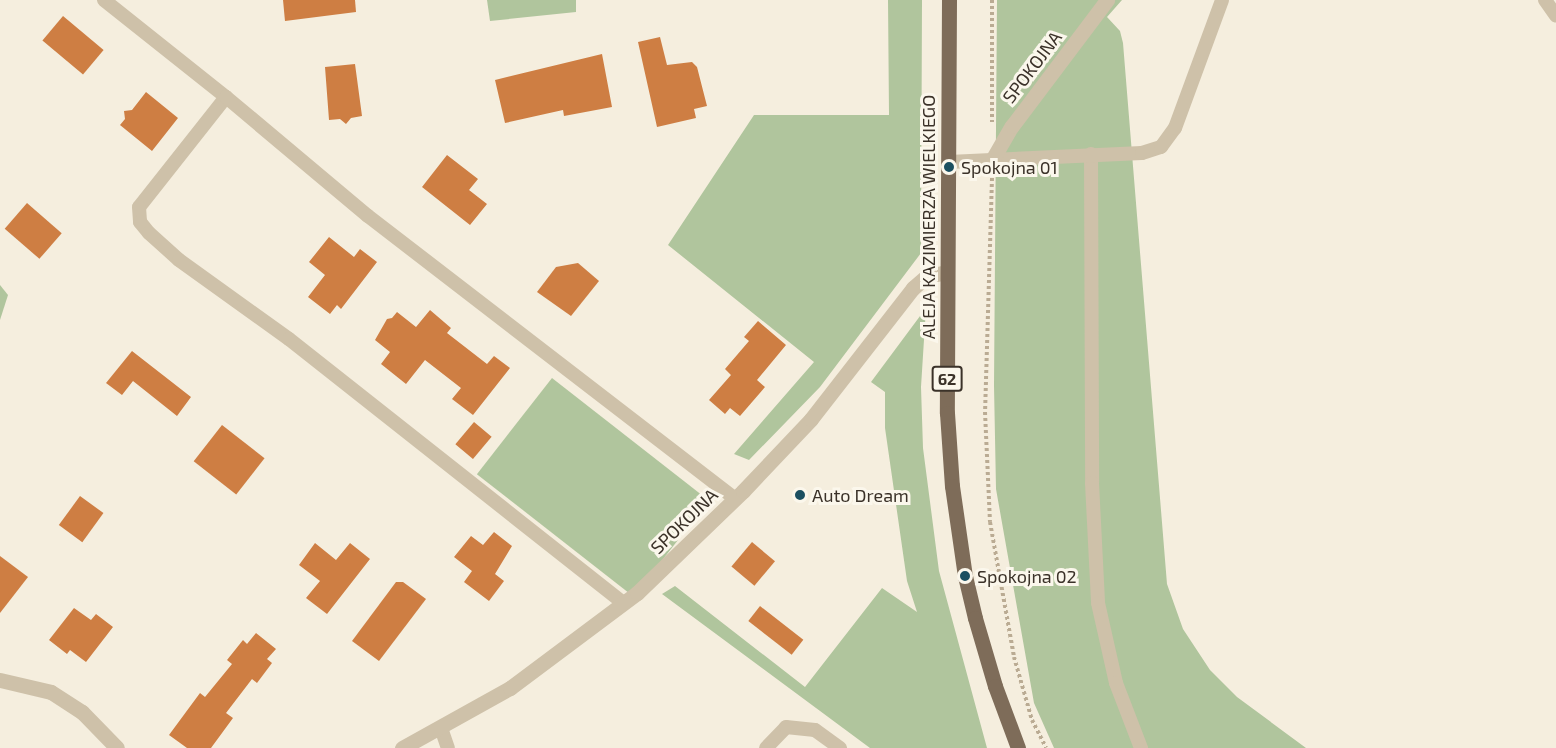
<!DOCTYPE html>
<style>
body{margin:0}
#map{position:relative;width:1556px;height:748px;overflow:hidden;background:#f5eede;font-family:"Exo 2",sans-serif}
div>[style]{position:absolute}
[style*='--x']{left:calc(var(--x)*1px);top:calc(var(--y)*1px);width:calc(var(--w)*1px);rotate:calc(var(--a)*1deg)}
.green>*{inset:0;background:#b0c59d;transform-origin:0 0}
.building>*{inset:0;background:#ce7e43;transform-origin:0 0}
.path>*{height:4px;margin-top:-2px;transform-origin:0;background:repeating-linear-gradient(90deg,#baab93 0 3px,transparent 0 6px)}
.service>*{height:14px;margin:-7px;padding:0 7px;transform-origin:7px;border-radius:7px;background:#cec1a9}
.minor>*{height:15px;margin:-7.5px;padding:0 7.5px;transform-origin:7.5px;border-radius:7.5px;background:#cec1a9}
.primary>*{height:15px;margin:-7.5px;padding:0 7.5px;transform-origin:7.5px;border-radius:7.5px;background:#7e6c59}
.dots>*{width:16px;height:16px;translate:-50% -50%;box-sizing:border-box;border:3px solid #fbf7ec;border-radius:50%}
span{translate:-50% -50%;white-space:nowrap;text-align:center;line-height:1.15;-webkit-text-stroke:6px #fbf7ec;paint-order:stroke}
.shield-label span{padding:2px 4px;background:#fbf7ec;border:2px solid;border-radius:4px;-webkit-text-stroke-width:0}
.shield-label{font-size:16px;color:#3b3229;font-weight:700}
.street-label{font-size:18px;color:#3b3229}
.poi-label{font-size:18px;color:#3b3229}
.left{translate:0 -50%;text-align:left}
</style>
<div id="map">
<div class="green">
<i style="clip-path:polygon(487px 0,576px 0,576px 12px,490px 21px)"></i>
<i style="clip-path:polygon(888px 0,922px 0,921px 253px,820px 387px,749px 460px,734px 454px,814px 362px,668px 245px,754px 115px,889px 115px)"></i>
<i style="clip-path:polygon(997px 0,1122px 0,1107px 17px,1120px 31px,1123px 43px,1167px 584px,1183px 629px,1210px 670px,1237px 697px,1306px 748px,1054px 748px,1034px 703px,996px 489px,994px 386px)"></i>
<i style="clip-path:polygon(0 285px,8px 295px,0 320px)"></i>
<i style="clip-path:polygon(926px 308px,921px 387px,923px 448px,939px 571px,987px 748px,870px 748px,662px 594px,675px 586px,805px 687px,882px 588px,917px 612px,907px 581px,885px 428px,885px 392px,871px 382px)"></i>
<i style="left:552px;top:378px;width:199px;height:122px;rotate:38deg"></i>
</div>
<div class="building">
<i style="clip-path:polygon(283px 0,355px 0,356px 12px,285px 21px)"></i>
<i style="left:63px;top:16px;width:53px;height:32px;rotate:40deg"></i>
<i style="clip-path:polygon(660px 37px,667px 65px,692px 62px,697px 67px,707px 106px,694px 109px,696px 118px,657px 127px,638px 42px)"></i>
<i style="clip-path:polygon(602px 54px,612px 107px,564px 116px,563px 110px,505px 123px,495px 80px)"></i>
<i style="clip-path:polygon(355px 64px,362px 116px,351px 118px,346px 124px,340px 119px,329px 120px,325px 67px)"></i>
<i style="clip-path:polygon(146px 92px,178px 118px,152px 151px,120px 125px,125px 119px,124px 111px,132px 110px)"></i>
<i style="clip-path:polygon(447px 155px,478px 179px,469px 190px,487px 204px,470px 225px,422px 187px)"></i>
<i style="left:27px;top:203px;width:46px;height:34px;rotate:41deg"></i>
<i style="clip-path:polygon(329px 237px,354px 257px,360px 249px,377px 262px,341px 309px,337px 305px,330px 314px,308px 297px,325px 275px,309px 262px)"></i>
<i style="clip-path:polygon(578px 263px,599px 281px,571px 316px,537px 292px,556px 267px)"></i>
<i style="clip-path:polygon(430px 310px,451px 328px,447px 333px,487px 364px,494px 356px,510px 368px,473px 415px,452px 399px,461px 388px,425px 360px,406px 384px,381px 364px,390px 352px,375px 340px,387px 319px,392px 318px,397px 312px,416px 327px)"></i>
<i style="clip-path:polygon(758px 321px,786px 345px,757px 380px,765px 387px,740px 416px,730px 408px,725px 414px,709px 400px,731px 375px,725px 369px,749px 341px,744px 337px)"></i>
<i style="clip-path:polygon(132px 351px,191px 397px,177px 416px,133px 381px,122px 395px,106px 383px)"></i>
<i style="left:474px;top:422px;width:23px;height:29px;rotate:40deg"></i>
<i style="left:222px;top:425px;width:54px;height:46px;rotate:38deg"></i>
<i style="left:80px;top:496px;width:29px;height:36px;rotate:36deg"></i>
<i style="clip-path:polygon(494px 532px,512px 546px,495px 574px,504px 581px,489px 601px,464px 582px,472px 571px,454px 557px,471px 536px,483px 545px)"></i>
<i style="left:752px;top:542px;width:30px;height:32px;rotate:40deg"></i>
<i style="clip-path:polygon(315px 543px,336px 560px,350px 543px,370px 559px,327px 614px,306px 598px,320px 581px,299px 565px)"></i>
<i style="clip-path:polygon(0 556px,28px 577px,0 613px)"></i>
<i style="clip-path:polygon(396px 582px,403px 582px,426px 599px,379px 661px,352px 641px)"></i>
<i style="left:760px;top:606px;width:55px;height:19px;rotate:38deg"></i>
<i style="clip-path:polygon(74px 608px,91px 620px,96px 614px,113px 627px,86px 662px,70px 650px,67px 654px,49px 640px)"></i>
<i style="clip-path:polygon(256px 633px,276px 649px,267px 659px,272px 663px,257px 683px,252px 679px,226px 713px,233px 718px,211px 748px,187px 748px,169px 735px,200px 693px,205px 697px,232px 664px,227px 660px,243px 640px,247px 644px)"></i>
</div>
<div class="path">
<i style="--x:992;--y:0;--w:122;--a:90"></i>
<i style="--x:992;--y:178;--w:234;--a:91.7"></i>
<i style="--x:985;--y:412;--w:110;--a:87.4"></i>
<i style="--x:990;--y:522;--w:137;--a:79.9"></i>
<i style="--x:1014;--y:657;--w:66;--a:74.1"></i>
<i style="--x:1032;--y:720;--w:31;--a:63"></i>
</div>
<div class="service">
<i style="--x:104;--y:0;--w:156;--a:38.5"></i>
<i style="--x:226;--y:97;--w:140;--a:128.3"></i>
<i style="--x:139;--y:207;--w:15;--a:86"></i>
<i style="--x:140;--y:222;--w:14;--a:51"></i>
<i style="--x:149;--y:233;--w:40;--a:42"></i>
<i style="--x:179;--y:260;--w:135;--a:35.7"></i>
<i style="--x:289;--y:339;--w:426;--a:38.3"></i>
<i style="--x:1545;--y:0;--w:19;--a:55"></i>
<i style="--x:226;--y:97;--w:185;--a:40"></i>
<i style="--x:368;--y:216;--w:463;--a:37.6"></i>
<i style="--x:1091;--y:154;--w:329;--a:89.8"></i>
<i style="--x:1092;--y:483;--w:120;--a:87.1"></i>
<i style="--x:1098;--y:603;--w:82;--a:77.3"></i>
<i style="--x:1116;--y:683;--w:70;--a:69"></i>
<i style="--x:949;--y:162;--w:193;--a:-2.7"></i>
<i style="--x:1142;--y:153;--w:20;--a:-18"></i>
<i style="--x:1161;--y:147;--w:24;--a:-54"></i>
<i style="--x:1175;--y:128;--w:136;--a:-69.8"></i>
<i style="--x:441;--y:728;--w:21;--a:71"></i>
<i style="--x:766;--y:748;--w:29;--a:-46"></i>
<i style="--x:786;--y:727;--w:29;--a:6"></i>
<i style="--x:815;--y:730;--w:31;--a:36"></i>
</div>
<div class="minor">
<i style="--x:992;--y:160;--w:39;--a:-60"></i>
<i style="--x:1012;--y:126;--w:158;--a:-53"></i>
<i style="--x:0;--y:680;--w:52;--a:13.2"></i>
<i style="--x:51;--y:692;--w:37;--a:33"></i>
<i style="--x:82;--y:712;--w:50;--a:45.8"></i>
<i style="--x:402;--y:748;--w:124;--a:-29.1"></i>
<i style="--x:510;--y:688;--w:159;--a:-36.8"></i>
<i style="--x:637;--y:593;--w:147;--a:-43.9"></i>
<i style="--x:743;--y:491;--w:99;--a:-46.6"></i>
<i style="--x:811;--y:419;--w:166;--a:-52.1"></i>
<i style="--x:913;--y:288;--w:18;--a:-41"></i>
<i style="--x:927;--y:276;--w:20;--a:-11"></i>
</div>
<div class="primary">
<i style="--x:949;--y:0;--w:413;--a:90.3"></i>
<i style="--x:947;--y:413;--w:73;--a:86.1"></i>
<i style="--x:952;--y:486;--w:91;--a:81.8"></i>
<i style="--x:965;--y:576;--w:43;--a:76.6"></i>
<i style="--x:975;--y:618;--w:71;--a:73.6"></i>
<i style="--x:995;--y:686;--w:66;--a:69.6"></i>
</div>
<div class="dots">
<i style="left:949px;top:167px;background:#1b4f60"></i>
<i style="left:800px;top:495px;background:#1b4f60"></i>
<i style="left:965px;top:576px;background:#1b4f60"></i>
</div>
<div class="shield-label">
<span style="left:947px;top:379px">62</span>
</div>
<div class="street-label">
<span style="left:1032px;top:67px;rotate:-53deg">SPOKOJNA</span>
<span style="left:928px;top:217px;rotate:-90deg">ALEJA KAZIMIERZA WIELKIEGO</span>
<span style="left:684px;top:521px;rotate:-44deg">SPOKOJNA</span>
</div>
<div class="poi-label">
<span class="left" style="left:961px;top:167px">Spokojna 01</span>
<span class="left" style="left:812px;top:495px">Auto Dream</span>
<span class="left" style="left:977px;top:576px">Spokojna 02</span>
</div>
</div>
